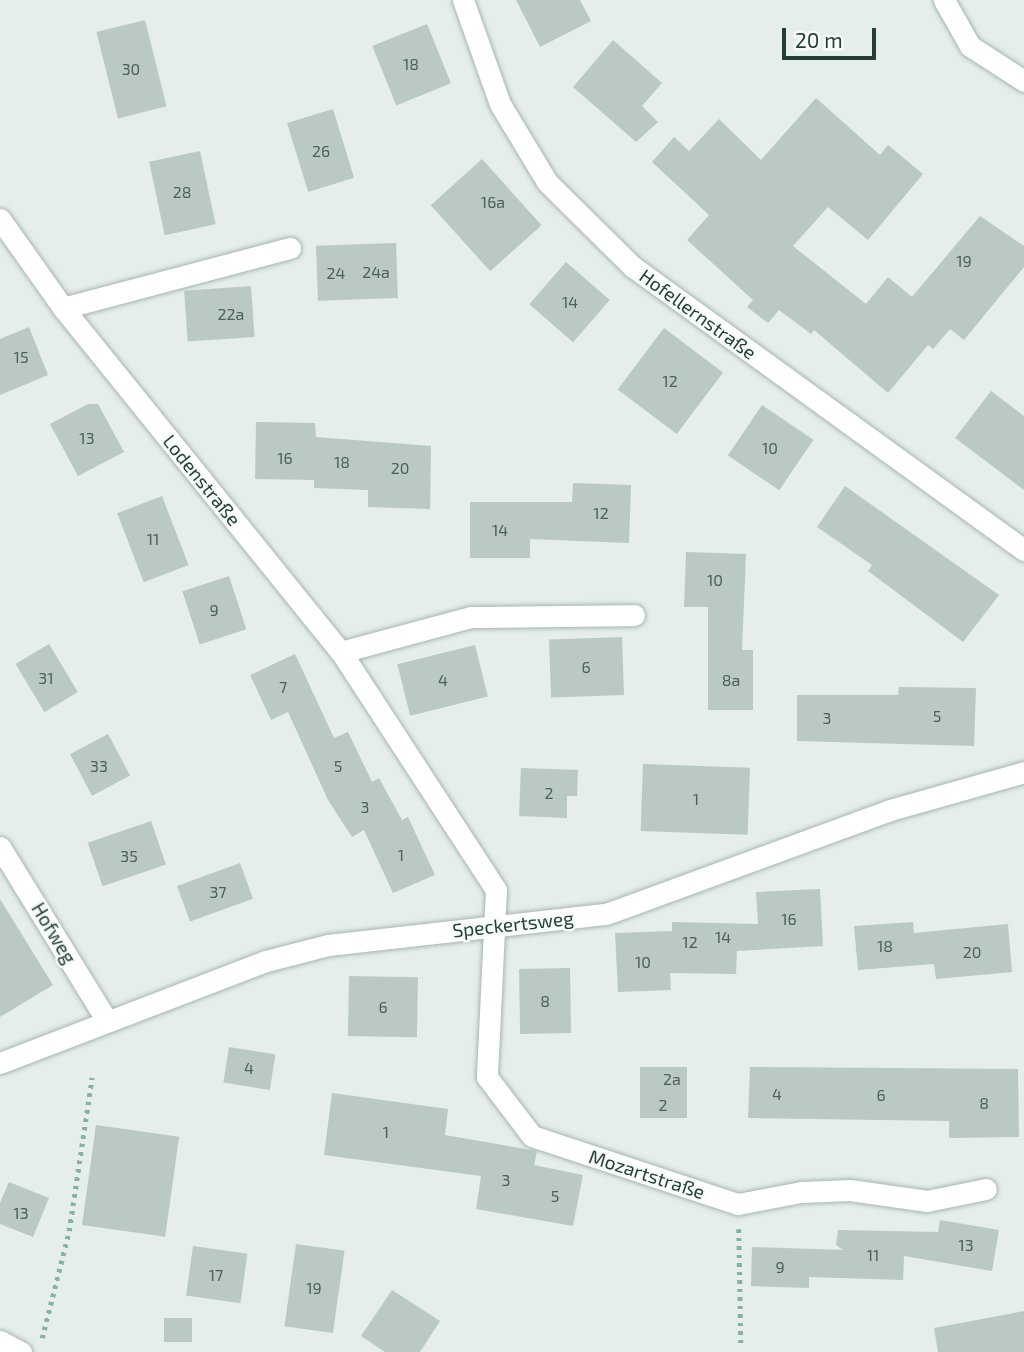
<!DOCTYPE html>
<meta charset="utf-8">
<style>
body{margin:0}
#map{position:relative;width:1024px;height:1352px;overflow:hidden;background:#e5eee9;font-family:"Exo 2",sans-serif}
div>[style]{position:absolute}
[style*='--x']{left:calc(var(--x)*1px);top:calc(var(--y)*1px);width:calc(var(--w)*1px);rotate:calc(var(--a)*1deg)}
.building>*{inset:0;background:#bac9c2;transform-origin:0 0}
.path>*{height:4.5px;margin-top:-2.25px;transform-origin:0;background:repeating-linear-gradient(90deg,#86b2a0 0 3.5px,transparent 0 8.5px)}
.roads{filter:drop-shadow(0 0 2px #a7b6b0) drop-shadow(0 0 2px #a7b6b0)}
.minor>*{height:21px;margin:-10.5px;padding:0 10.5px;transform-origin:10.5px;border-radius:10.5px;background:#fff}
span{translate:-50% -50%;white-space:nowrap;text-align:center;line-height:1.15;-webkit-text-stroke:5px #f6faf8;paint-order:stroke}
.number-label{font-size:16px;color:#4a6259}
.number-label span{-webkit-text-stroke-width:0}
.street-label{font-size:19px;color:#244036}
.scale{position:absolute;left:782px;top:28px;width:94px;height:32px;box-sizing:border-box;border:4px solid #244036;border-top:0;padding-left:9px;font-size:21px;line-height:24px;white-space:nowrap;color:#244036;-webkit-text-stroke:5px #f6faf8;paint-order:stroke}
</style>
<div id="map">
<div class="building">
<i style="clip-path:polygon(516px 0,580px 0,591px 21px,540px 47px)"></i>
<i style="left:145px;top:20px;width:89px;height:50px;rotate:76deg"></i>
<i style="left:427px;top:24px;width:64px;height:59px;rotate:68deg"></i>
<i style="clip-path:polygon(613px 40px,662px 83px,642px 106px,658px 122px,636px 142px,573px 87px)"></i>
<i style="clip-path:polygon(816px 98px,880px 155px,888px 145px,923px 174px,868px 240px,828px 207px,793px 246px,866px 304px,888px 277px,912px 297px,980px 216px,1024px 246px,1024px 267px,964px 340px,950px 329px,933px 349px,928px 345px,888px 393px,814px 330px,811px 334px,779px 310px,768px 323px,747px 307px,753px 300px,687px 240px,709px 215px,652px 162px,674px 137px,689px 151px,719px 119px,761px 160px)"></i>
<i style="left:333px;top:109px;width:72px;height:48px;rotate:73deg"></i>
<i style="left:200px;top:151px;width:75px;height:52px;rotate:78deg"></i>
<i style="left:482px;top:159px;width:89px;height:69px;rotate:48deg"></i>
<i style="left:396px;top:243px;width:55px;height:80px;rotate:88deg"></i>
<i style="left:566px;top:262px;width:58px;height:56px;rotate:41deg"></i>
<i style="left:251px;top:286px;width:51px;height:67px;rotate:86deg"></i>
<i style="clip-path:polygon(29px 327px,48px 375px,0 395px,0 339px)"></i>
<i style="left:664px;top:328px;width:74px;height:77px;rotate:37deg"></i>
<i style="clip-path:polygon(991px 391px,1024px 416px,1024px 490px,955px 438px)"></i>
<i style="clip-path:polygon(88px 404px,98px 404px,124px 452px,78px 476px,50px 424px)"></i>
<i style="left:762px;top:405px;width:62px;height:61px;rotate:34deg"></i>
<i style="clip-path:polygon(256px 422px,315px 423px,316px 437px,431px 446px,430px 509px,368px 507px,368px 490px,314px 488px,314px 480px,255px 479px)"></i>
<i style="clip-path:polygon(573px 483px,631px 485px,629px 543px,530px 539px,530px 558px,470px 558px,470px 502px,572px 502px)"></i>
<i style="clip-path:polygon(845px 486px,999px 595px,963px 642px,868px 571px,872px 565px,817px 527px)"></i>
<i style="left:162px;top:496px;width:74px;height:48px;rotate:69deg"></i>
<i style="clip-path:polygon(686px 552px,746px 554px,742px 650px,753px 650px,753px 710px,708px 710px,708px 607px,684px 607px)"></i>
<i style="left:229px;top:576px;width:56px;height:49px;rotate:72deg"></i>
<i style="left:622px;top:637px;width:58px;height:73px;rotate:88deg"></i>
<i style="left:49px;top:644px;width:56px;height:39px;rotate:59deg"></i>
<i style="left:475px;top:645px;width:53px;height:80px;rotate:76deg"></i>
<i style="clip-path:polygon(295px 654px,334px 738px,348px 732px,372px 782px,379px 778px,402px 820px,408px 817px,435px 875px,393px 893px,364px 830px,352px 837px,328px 800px,288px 712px,271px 720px,250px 675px)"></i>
<i style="clip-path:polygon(899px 687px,976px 688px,974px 746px,797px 741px,797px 695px,898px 695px)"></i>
<i style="left:108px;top:734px;width:47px;height:43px;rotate:62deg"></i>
<i style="left:643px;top:764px;width:107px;height:67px;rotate:2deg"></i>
<i style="clip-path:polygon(521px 768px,578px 770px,577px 796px,567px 796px,567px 818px,519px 816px)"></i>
<i style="left:151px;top:821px;width:46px;height:67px;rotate:71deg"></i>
<i style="left:240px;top:863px;width:38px;height:67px;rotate:70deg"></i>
<i style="clip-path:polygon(820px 889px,823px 946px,737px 951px,736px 974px,670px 973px,671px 990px,618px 992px,615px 933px,672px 931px,672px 922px,758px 924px,756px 892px)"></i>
<i style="clip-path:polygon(0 899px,53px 985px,0 1017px)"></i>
<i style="clip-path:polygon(913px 922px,914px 933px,1008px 924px,1012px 972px,936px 979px,934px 964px,858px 970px,854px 926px)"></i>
<i style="left:570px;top:968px;width:65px;height:51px;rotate:89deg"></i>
<i style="left:349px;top:976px;width:69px;height:60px;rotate:1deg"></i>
<i style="left:229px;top:1047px;width:47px;height:36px;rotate:9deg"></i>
<i style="left:640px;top:1067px;width:47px;height:51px"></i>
<i style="clip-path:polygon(750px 1067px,1018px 1069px,1019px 1137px,949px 1138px,949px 1121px,748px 1118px)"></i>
<i style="clip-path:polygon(332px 1093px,448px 1109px,445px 1135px,531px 1150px,537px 1151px,534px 1165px,583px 1175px,573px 1226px,476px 1209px,481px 1176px,324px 1155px)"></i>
<i style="left:96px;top:1125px;width:84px;height:101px;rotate:8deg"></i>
<i style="clip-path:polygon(9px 1182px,49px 1198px,33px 1237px,0 1224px,0 1203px)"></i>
<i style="clip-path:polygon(940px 1220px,999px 1230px,992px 1271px,904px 1256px,903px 1280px,809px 1277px,809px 1288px,751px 1286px,752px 1247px,843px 1250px,836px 1245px,838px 1230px,938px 1232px)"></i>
<i style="left:296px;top:1244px;width:49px;height:83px;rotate:8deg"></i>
<i style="left:193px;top:1246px;width:55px;height:50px;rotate:8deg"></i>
<i style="clip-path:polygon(392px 1290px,440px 1321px,420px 1352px,385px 1352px,361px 1336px)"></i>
<i style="clip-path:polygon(1024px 1311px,1024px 1352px,938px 1352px,934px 1328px)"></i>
<i style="left:164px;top:1318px;width:28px;height:24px"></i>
</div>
<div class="path">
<i style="--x:739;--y:1229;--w:115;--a:89"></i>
<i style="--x:42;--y:1338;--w:110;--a:-75.8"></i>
<i style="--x:69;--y:1231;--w:155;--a:-81.5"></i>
</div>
<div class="roads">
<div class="minor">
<i style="--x:463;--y:0;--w:110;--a:70.4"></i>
<i style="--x:500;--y:104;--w:91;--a:58.9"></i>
<i style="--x:547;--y:182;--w:121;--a:44.7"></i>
<i style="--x:633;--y:267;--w:483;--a:35.9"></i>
<i style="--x:944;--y:0;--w:53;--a:60.5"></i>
<i style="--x:970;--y:46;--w:64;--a:32.9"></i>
<i style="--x:0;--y:219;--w:109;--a:54.7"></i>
<i style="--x:63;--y:308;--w:442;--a:51.1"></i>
<i style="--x:341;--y:652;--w:284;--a:56.9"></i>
<i style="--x:496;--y:890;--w:187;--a:92.8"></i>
<i style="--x:487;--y:1077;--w:74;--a:52.7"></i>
<i style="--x:532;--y:1136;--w:217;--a:18.3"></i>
<i style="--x:738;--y:1204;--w:64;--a:-10.8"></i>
<i style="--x:801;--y:1192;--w:49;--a:-2.3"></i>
<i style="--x:850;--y:1190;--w:78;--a:8.1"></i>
<i style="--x:927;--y:1201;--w:60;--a:-11.5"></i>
<i style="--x:63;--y:308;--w:235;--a:-14.8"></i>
<i style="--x:341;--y:652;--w:135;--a:-15.1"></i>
<i style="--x:471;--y:617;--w:163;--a:-0.7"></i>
<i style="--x:0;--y:847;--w:204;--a:58.4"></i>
<i style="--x:0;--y:1063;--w:285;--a:-21"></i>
<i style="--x:266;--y:961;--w:64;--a:-14.5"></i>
<i style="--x:328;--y:945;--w:280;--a:-6.4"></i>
<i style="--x:606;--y:914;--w:302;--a:-20.1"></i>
<i style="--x:890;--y:810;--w:139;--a:-15.8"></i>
<i style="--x:0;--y:1341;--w:24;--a:28"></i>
</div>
</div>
<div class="number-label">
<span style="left:411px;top:64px">18</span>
<span style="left:131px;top:69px">30</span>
<span style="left:321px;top:151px">26</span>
<span style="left:182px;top:192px">28</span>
<span style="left:493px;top:202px">16a</span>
<span style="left:964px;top:261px">19</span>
<span style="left:376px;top:272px">24a</span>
<span style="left:336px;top:273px">24</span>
<span style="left:570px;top:302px">14</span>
<span style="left:231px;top:314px">22a</span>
<span style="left:21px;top:357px">15</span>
<span style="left:670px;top:381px">12</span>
<span style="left:87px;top:438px">13</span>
<span style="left:770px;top:448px">10</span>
<span style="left:285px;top:458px">16</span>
<span style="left:342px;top:462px">18</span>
<span style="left:400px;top:468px">20</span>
<span style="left:601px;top:513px">12</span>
<span style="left:500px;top:530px">14</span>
<span style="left:153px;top:539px">11</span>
<span style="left:715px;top:580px">10</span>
<span style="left:214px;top:610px">9</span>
<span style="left:586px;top:667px">6</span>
<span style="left:46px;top:678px">31</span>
<span style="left:443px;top:680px">4</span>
<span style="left:731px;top:680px">8a</span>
<span style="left:283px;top:687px">7</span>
<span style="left:937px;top:716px">5</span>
<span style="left:827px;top:718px">3</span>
<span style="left:99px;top:766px">33</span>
<span style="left:338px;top:766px">5</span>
<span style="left:549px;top:793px">2</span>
<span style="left:696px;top:799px">1</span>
<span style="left:365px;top:807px">3</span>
<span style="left:401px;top:855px">1</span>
<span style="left:129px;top:856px">35</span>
<span style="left:218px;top:892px">37</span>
<span style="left:789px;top:919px">16</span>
<span style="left:723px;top:937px">14</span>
<span style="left:690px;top:942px">12</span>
<span style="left:885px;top:946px">18</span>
<span style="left:972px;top:952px">20</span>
<span style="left:643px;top:962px">10</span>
<span style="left:545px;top:1001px">8</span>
<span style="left:383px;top:1007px">6</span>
<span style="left:249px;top:1068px">4</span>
<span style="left:672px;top:1079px">2a</span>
<span style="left:777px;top:1094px">4</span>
<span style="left:881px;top:1095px">6</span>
<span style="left:984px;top:1103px">8</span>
<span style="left:663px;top:1105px">2</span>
<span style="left:386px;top:1132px">1</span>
<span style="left:506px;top:1180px">3</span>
<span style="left:555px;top:1196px">5</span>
<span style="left:21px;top:1213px">13</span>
<span style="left:966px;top:1245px">13</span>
<span style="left:873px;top:1255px">11</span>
<span style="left:780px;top:1267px">9</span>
<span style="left:216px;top:1275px">17</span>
<span style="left:314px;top:1288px">19</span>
</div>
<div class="street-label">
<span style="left:698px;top:314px;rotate:36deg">Hofellernstraße</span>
<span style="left:202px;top:480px;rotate:51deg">Lodenstraße</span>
<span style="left:513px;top:924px;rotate:-6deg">Speckertsweg</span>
<span style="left:54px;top:933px;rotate:59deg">Hofweg</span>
<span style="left:647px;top:1174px;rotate:18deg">Mozartstraße</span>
</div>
<div class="scale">20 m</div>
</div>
